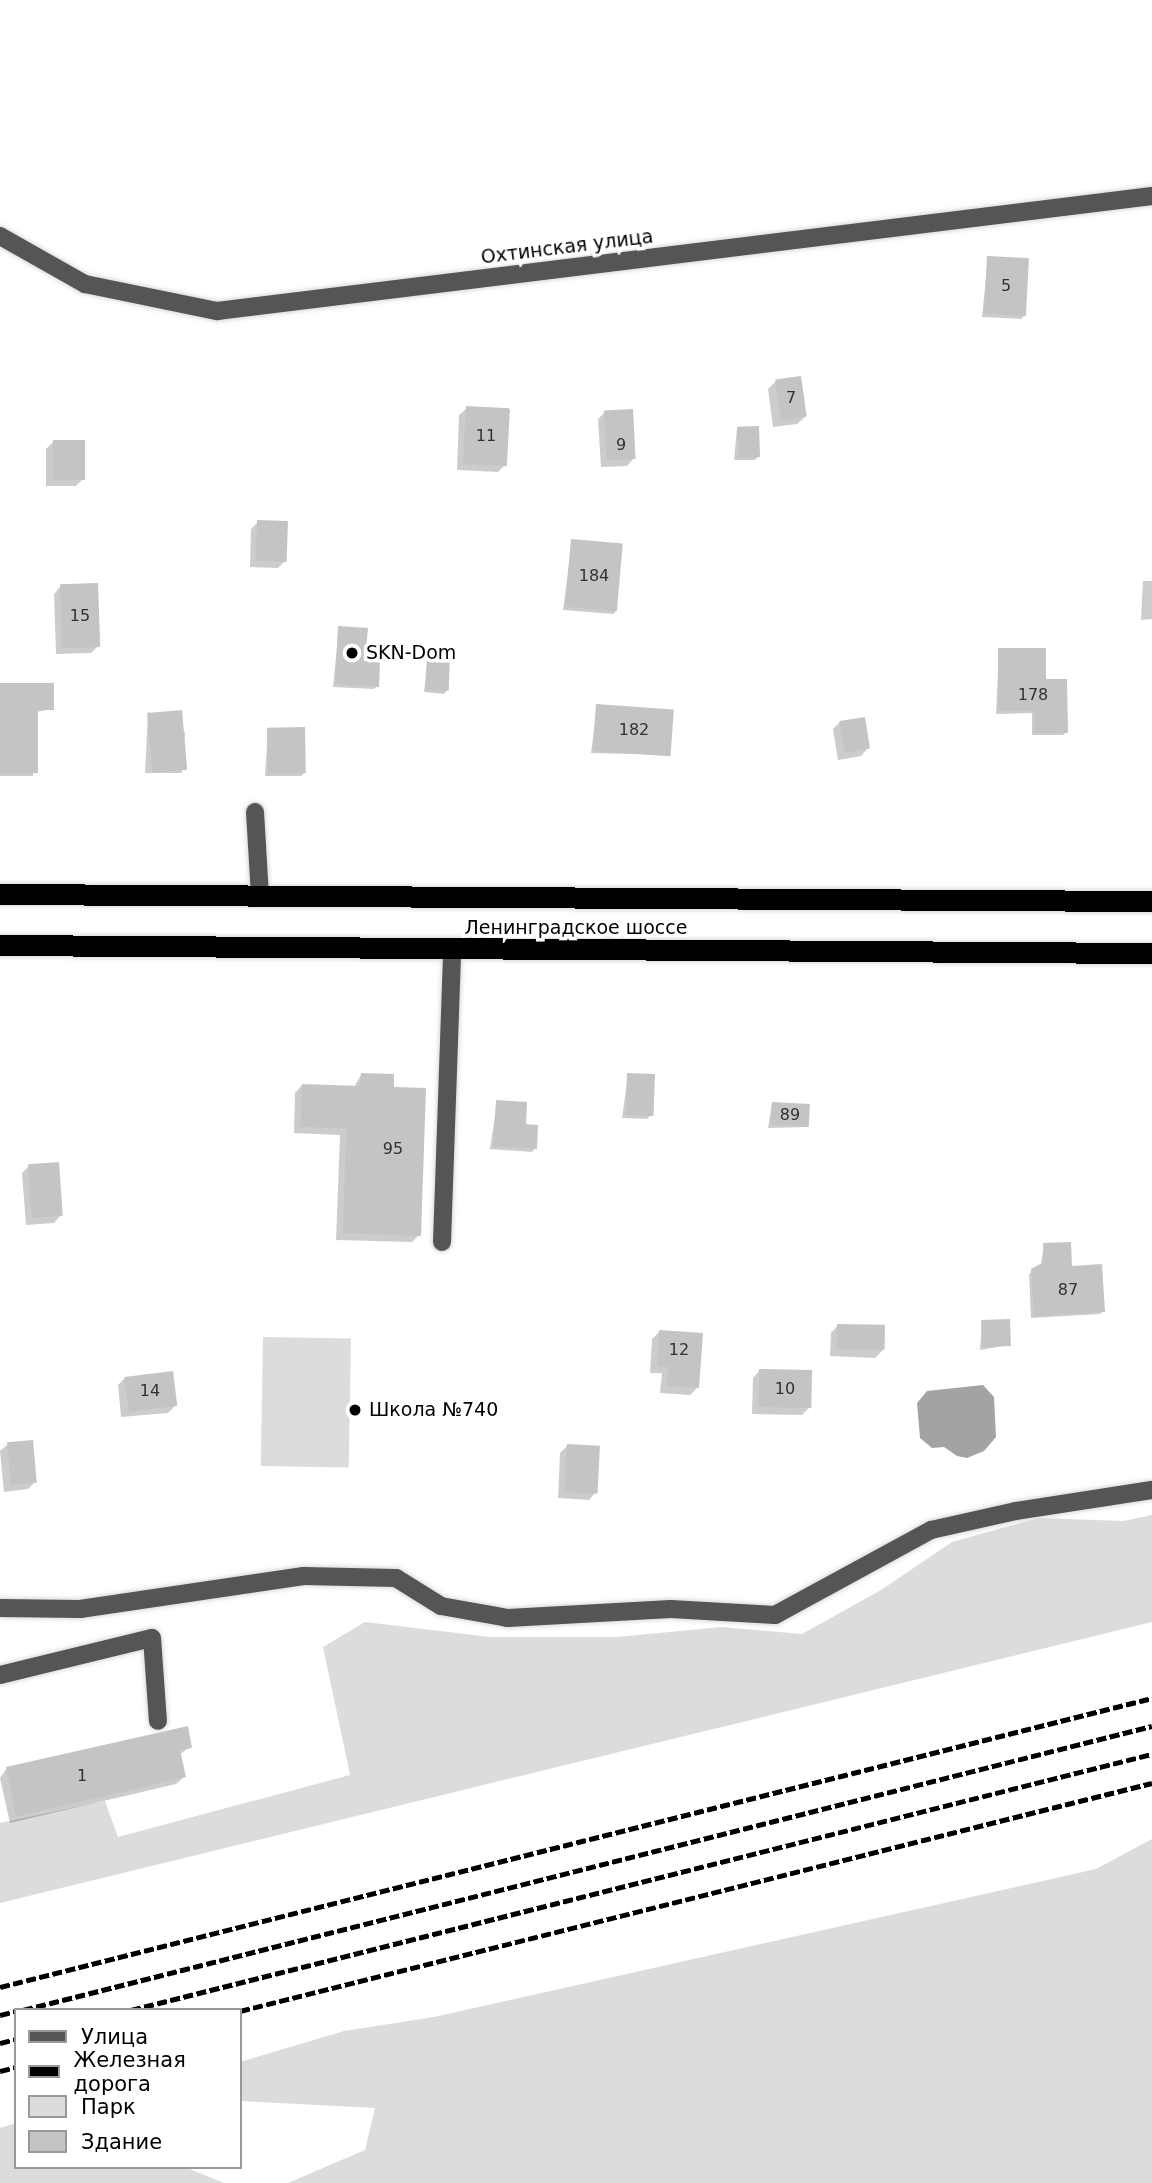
<!DOCTYPE html>
<meta charset="utf-8">
<style>
body{margin:0}
#map{position:relative;width:1152px;height:2183px;overflow:hidden;background:#fff;font-family:"DejaVu Sans",sans-serif}
div>[style]{position:absolute}
[style*='--x']{left:calc(var(--x)*1px);top:calc(var(--y)*1px);width:calc(var(--w)*1px);rotate:calc(var(--a)*1deg)}
.green>*{inset:0;background:#dcdcdc;transform-origin:0 0}
.water>*{inset:0;background:#a3a3a3}
.shadow>*{inset:0;background:#0003}
.building>*{inset:0;background:#c4c4c4;transform-origin:0 0}
.roads{filter:drop-shadow(0 0 2px #dbdbdb) drop-shadow(0 0 2px #dbdbdb)}
.minor>*{height:18px;margin:-9px;padding:0 9px;transform-origin:9px;border-radius:9px;background:#555}
.highway>*{height:21px;margin:-10.5px;padding:0 10.5px;transform-origin:10.5px;border-radius:10.5px;background:#000}
.rail>*{height:5px;margin-top:-2.5px;transform-origin:0;background:repeating-linear-gradient(90deg,#000 0 10px,transparent 0 13.5px)}
.dots>*{width:19px;height:19px;translate:-50% -50%;box-sizing:border-box;border:4px solid #fff;border-radius:50%}
span{translate:-50% -50%;white-space:nowrap;text-align:center;line-height:1.15;-webkit-text-stroke:7px #fff;paint-order:stroke}
.number-label{font-size:16px;color:#313131}
.number-label span{-webkit-text-stroke-width:0}
.street-label{font-size:19px;color:#000}
.poi-label{font-size:19px;color:#000}
.left{translate:0 -50%;text-align:left}
.legend{position:absolute;left:14px;top:2008px;width:228px;height:161px;box-sizing:border-box;background:#fff;border:2px solid #999;margin:0;padding:9px 12px;list-style:none;font-size:21px;color:#000}
.legend li{display:flex;align-items:center;gap:14px;height:35px}
.legend b{width:35px;border:2px solid #999}
</style>
<div id="map">
<div class="green">
<i style="left:263px;top:1337px;width:88px;height:129px;rotate:1deg"></i>
<i style="clip-path:polygon(1152px 1515px,1152px 1622px,0 1903px,0 1823px,105px 1801px,118px 1837px,350px 1775px,323px 1647px,365px 1622px,490px 1637px,617px 1637px,722px 1627px,802px 1634px,881px 1590px,952px 1542px,1038px 1518px,1123px 1521px)"></i>
<i style="clip-path:polygon(1152px 1839px,1152px 2183px,288px 2183px,365px 2150px,375px 2108px,240px 2101px,240px 2062px,344px 2031px,434px 2017px,1096px 1869px)"></i>
<i style="clip-path:polygon(16px 2123px,16px 2167px,185px 2167px,224px 2183px,0 2183px,0 2128px)"></i>
</div>
<div class="water">
<i style="clip-path:polygon(983px 1385px,994px 1397px,996px 1437px,984px 1451px,967px 1458px,957px 1456px,944px 1447px,932px 1448px,920px 1438px,917px 1403px,927px 1391px)"></i>
</div>
<div class="shadow">
<i style="clip-path:polygon(988px 258px,1024px 316px,1021px 319px,982px 317px)"></i>
<i style="clip-path:polygon(776px 381px,805px 417px,797px 424px,773px 427px,768px 389px)"></i>
<i style="clip-path:polygon(467px 408px,505px 465px,498px 472px,457px 470px,459px 415px)"></i>
<i style="clip-path:polygon(605px 412px,634px 458px,627px 466px,601px 467px,598px 419px)"></i>
<i style="clip-path:polygon(737px 428px,758px 457px,755px 460px,734px 460px)"></i>
<i style="clip-path:polygon(53px 442px,83px 479px,76px 486px,46px 486px,46px 449px)"></i>
<i style="clip-path:polygon(258px 522px,285px 561px,278px 568px,250px 567px,251px 529px)"></i>
<i style="clip-path:polygon(572px 541px,616px 611px,613px 614px,563px 610px)"></i>
<i style="clip-path:polygon(1143px 581px,1152px 581px,1152px 619px,1141px 620px)"></i>
<i style="clip-path:polygon(61px 586px,98px 646px,91px 653px,56px 654px,54px 594px)"></i>
<i style="clip-path:polygon(339px 627px,377px 686px,374px 689px,333px 687px)"></i>
<i style="clip-path:polygon(999px 650px,1044px 681px,1066px 732px,1063px 735px,1032px 735px,1032px 713px,996px 714px)"></i>
<i style="clip-path:polygon(428px 655px,447px 691px,444px 694px,424px 692px)"></i>
<i style="clip-path:polygon(0 686px,52px 709px,36px 712px,33px 776px,0 776px)"></i>
<i style="clip-path:polygon(597px 706px,669px 755px,591px 753px)"></i>
<i style="clip-path:polygon(148px 712px,185px 732px,182px 773px,145px 773px)"></i>
<i style="clip-path:polygon(840px 722px,868px 748px,861px 756px,838px 760px,833px 729px)"></i>
<i style="clip-path:polygon(268px 729px,305px 773px,301px 776px,265px 776px)"></i>
<i style="clip-path:polygon(361px 1075px,392px 1088px,419px 1235px,412px 1242px,336px 1240px,340px 1135px,294px 1133px,295px 1093px,302px 1085px,354px 1087px)"></i>
<i style="clip-path:polygon(628px 1075px,650px 1116px,647px 1119px,622px 1118px)"></i>
<i style="clip-path:polygon(497px 1102px,524px 1126px,535px 1148px,532px 1152px,490px 1149px)"></i>
<i style="clip-path:polygon(772px 1103px,807px 1127px,768px 1128px)"></i>
<i style="clip-path:polygon(29px 1166px,61px 1215px,54px 1223px,26px 1225px,22px 1173px)"></i>
<i style="clip-path:polygon(1044px 1245px,1071px 1268px,1103px 1311px,1100px 1314px,1031px 1318px,1029px 1274px,1041px 1264px)"></i>
<i style="clip-path:polygon(982px 1322px,1010px 1345px,980px 1350px)"></i>
<i style="clip-path:polygon(838px 1325px,883px 1350px,875px 1358px,830px 1356px,831px 1333px)"></i>
<i style="clip-path:polygon(659px 1332px,697px 1388px,690px 1395px,660px 1393px,662px 1373px,650px 1373px,652px 1339px)"></i>
<i style="clip-path:polygon(760px 1370px,809px 1408px,802px 1415px,752px 1414px,753px 1378px)"></i>
<i style="clip-path:polygon(125px 1378px,175px 1406px,168px 1413px,121px 1417px,118px 1385px)"></i>
<i style="clip-path:polygon(8px 1444px,35px 1482px,28px 1489px,4px 1492px,0 1451px)"></i>
<i style="clip-path:polygon(567px 1446px,596px 1492px,589px 1500px,558px 1498px,560px 1453px)"></i>
<i style="clip-path:polygon(190px 1747px,179px 1755px,184px 1777px,176px 1784px,10px 1823px,0 1778px,7px 1768px)"></i>
</div>
<div class="building">
<i style="left:987px;top:256px;width:42px;height:58px;rotate:3deg"></i>
<i style="left:801px;top:376px;width:41px;height:26px;rotate:82deg"></i>
<i style="left:466px;top:406px;width:44px;height:58px;rotate:3deg"></i>
<i style="left:633px;top:409px;width:50px;height:29px;rotate:87deg"></i>
<i style="left:759px;top:426px;width:31px;height:22px;rotate:88deg"></i>
<i style="left:53px;top:440px;width:32px;height:40px"></i>
<i style="left:257px;top:520px;width:31px;height:41px;rotate:2deg"></i>
<i style="left:571px;top:539px;width:52px;height:68px;rotate:5deg"></i>
<i style="left:98px;top:583px;width:64px;height:38px;rotate:88deg"></i>
<i style="clip-path:polygon(338px 626px,368px 628px,365px 661px,380px 662px,379px 687px,335px 684px)"></i>
<i style="clip-path:polygon(998px 648px,1046px 648px,1046px 679px,1067px 679px,1068px 733px,1034px 733px,1034px 711px,998px 711px)"></i>
<i style="left:427px;top:653px;width:23px;height:37px;rotate:2deg"></i>
<i style="clip-path:polygon(0 683px,54px 683px,54px 710px,38px 710px,38px 773px,0 774px)"></i>
<i style="left:596px;top:704px;width:78px;height:47px;rotate:4deg"></i>
<i style="left:182px;top:710px;width:60px;height:35px;rotate:85deg"></i>
<i style="left:865px;top:717px;width:32px;height:26px;rotate:81deg"></i>
<i style="left:305px;top:727px;width:46px;height:38px;rotate:89deg"></i>
<i style="clip-path:polygon(361px 1073px,394px 1074px,394px 1087px,426px 1088px,421px 1236px,343px 1233px,346px 1128px,300px 1127px,302px 1084px,360px 1086px)"></i>
<i style="left:627px;top:1073px;width:28px;height:42px;rotate:2deg"></i>
<i style="clip-path:polygon(496px 1100px,527px 1102px,526px 1124px,538px 1125px,537px 1149px,493px 1146px)"></i>
<i style="left:772px;top:1102px;width:38px;height:23px;rotate:3deg"></i>
<i style="left:59px;top:1162px;width:54px;height:31px;rotate:86deg"></i>
<i style="clip-path:polygon(1071px 1242px,1072px 1266px,1102px 1264px,1105px 1312px,1034px 1316px,1031px 1269px,1044px 1262px,1043px 1243px)"></i>
<i style="left:1010px;top:1319px;width:27px;height:29px;rotate:88deg"></i>
<i style="left:837px;top:1324px;width:48px;height:25px;rotate:1deg"></i>
<i style="clip-path:polygon(659px 1330px,703px 1333px,699px 1388px,667px 1386px,668px 1367px,657px 1366px)"></i>
<i style="left:759px;top:1369px;width:53px;height:38px;rotate:1deg"></i>
<i style="left:173px;top:1371px;width:35px;height:49px;rotate:83deg"></i>
<i style="left:33px;top:1440px;width:43px;height:26px;rotate:85deg"></i>
<i style="left:567px;top:1444px;width:33px;height:48px;rotate:3deg"></i>
<i style="clip-path:polygon(188px 1726px,192px 1748px,180px 1750px,186px 1777px,16px 1817px,6px 1767px)"></i>
</div>
<div class="roads">
<div class="minor">
<i style="--x:0;--y:236;--w:98;--a:29.5"></i>
<i style="--x:85;--y:284;--w:135;--a:11.6"></i>
<i style="--x:217;--y:311;--w:942;--a:-7.01"></i>
<i style="--x:255;--y:812;--w:85;--a:86.6"></i>
<i style="--x:442;--y:1242;--w:292;--a:-88"></i>
<i style="--x:0;--y:1608;--w:80;--a:0.7"></i>
<i style="--x:80;--y:1609;--w:226;--a:-8.4"></i>
<i style="--x:304;--y:1576;--w:92;--a:1.2"></i>
<i style="--x:396;--y:1578;--w:53;--a:31.9"></i>
<i style="--x:441;--y:1606;--w:68;--a:10.2"></i>
<i style="--x:508;--y:1618;--w:163;--a:-3.2"></i>
<i style="--x:671;--y:1609;--w:104;--a:3.3"></i>
<i style="--x:775;--y:1615;--w:178;--a:-28.6"></i>
<i style="--x:931;--y:1530;--w:87;--a:-12.6"></i>
<i style="--x:1016;--y:1511;--w:138;--a:-8.8"></i>
<i style="--x:0;--y:1675;--w:156;--a:-13.7"></i>
<i style="--x:152;--y:1638;--w:83;--a:85.9"></i>
</div>
<div class="highway">
<i style="--x:0;--y:894;--w:1152;--a:0.35"></i>
<i style="--x:0;--y:945;--w:1152;--a:0.4"></i>
</div>
</div>
<div class="rail">
<i style="--x:0;--y:1987;--w:1188;--a:-14.08"></i>
<i style="--x:23;--y:2010;--w:1164;--a:-14.12"></i>
<i style="--x:131;--y:2010;--w:1053;--a:-14.08"></i>
<i style="--x:240;--y:2011;--w:940;--a:-14.04"></i>
<i style="--x:0;--y:2015;--w:16;--a:-14"></i>
<i style="--x:0;--y:2043;--w:16;--a:-14"></i>
<i style="--x:0;--y:2071;--w:16;--a:-14"></i>
</div>
<div class="dots">
<i style="left:352px;top:653px;background:#000"></i>
<i style="left:355px;top:1410px;background:#000"></i>
</div>
<div class="number-label">
<span style="left:1006px;top:286px">5</span>
<span style="left:791px;top:398px">7</span>
<span style="left:486px;top:436px">11</span>
<span style="left:621px;top:445px">9</span>
<span style="left:594px;top:576px">184</span>
<span style="left:80px;top:616px">15</span>
<span style="left:1033px;top:695px">178</span>
<span style="left:634px;top:730px">182</span>
<span style="left:790px;top:1115px">89</span>
<span style="left:393px;top:1149px">95</span>
<span style="left:1068px;top:1290px">87</span>
<span style="left:679px;top:1350px">12</span>
<span style="left:785px;top:1389px">10</span>
<span style="left:150px;top:1391px">14</span>
<span style="left:82px;top:1776px">1</span>
</div>
<div class="street-label">
<span style="left:567px;top:247px;rotate:-7deg">Охтинская улица</span>
<span style="left:576px;top:928px">Ленинградское шоссе</span>
</div>
<div class="poi-label">
<span class="left" style="left:366px;top:653px">SKN-Dom</span>
<span class="left" style="left:369px;top:1410px">Школа №740</span>
</div>
<ul class="legend">
<li><b style="height:9px;background:#555"></b>Улица</li>
<li><b style="height:9px;background:#000"></b>Железная дорога</li>
<li><b style="height:19px;background:#dcdcdc"></b>Парк</li>
<li><b style="height:19px;background:#c4c4c4"></b>Здание</li>
</ul>
</div>
